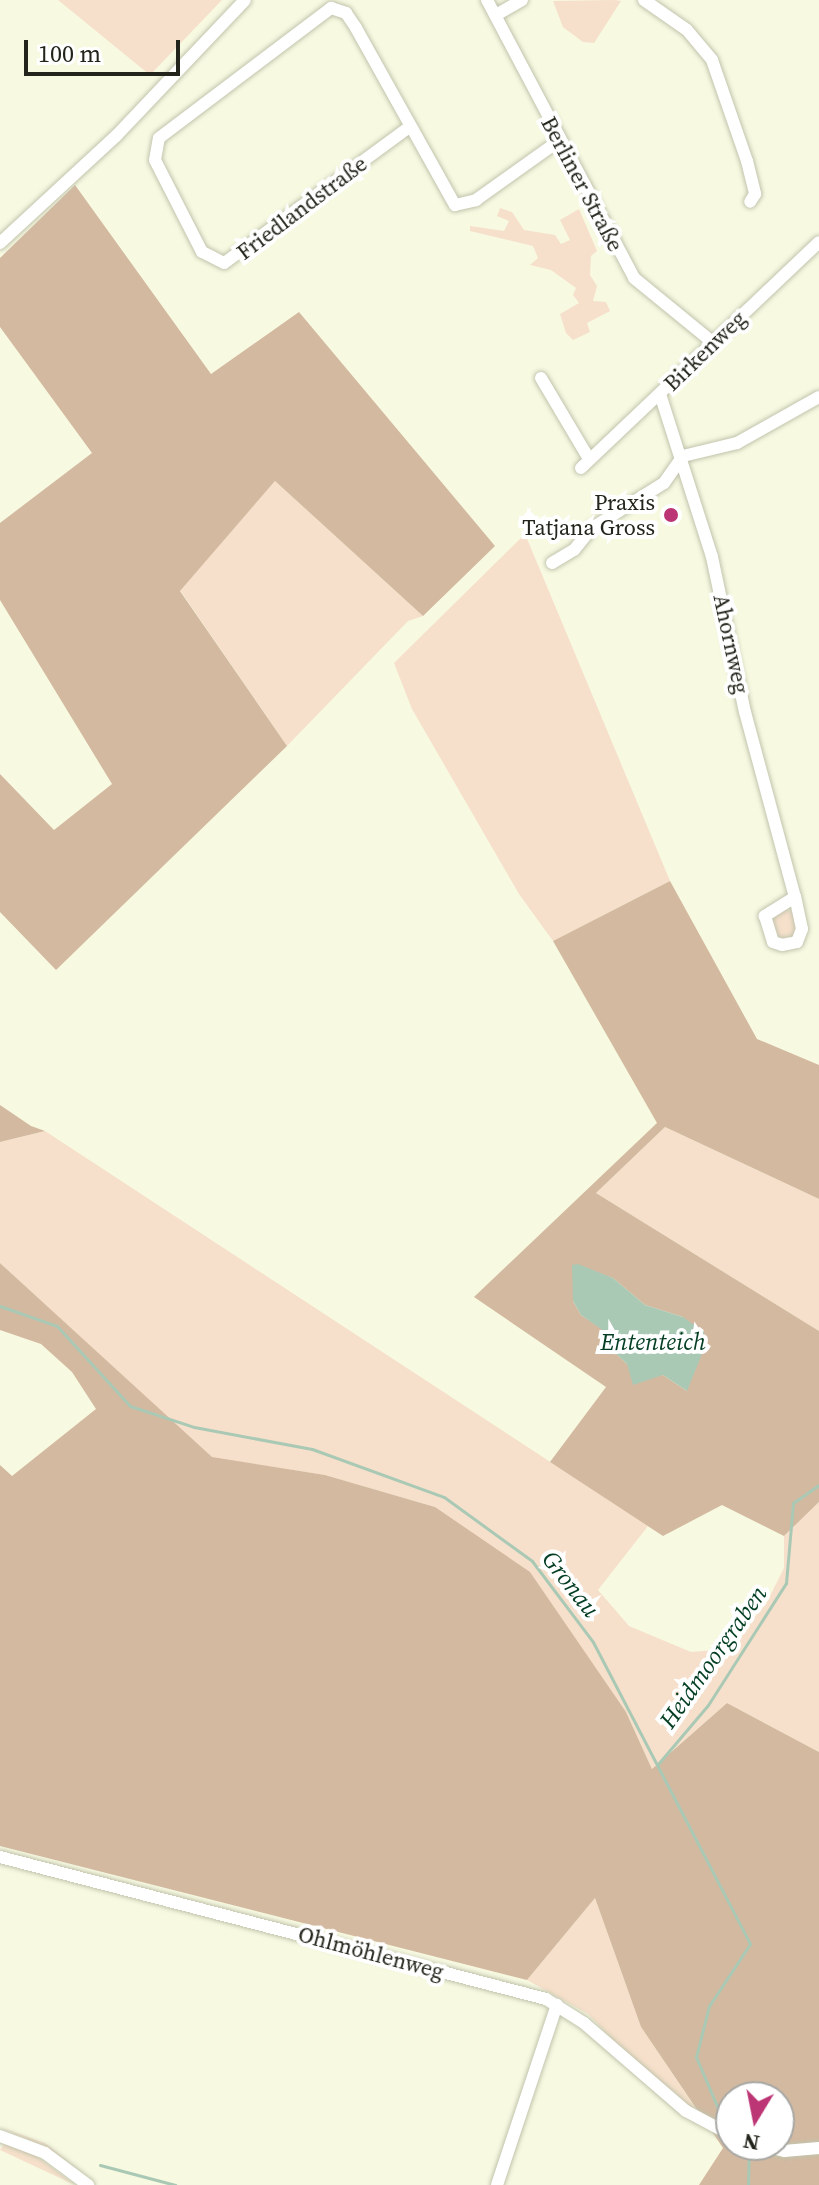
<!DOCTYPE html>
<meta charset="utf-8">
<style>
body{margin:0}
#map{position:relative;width:819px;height:2185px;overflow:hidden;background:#f7f9e1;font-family:"Source Serif 4",serif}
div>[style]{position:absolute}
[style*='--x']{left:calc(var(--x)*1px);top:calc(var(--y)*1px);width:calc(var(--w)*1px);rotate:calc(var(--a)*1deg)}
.green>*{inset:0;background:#f6e0cb}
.round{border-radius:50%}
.forest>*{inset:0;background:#d3b9a0}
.water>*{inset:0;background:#aac9b5}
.stream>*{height:3px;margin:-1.5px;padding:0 1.5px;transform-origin:1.5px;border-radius:1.5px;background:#aac9b5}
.roads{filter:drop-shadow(0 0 2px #c2c4ad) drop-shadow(0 0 2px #c2c4ad)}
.minor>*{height:12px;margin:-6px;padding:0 6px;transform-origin:6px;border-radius:6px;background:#fff}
.dots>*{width:22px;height:22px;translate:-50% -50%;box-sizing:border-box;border:4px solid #fff;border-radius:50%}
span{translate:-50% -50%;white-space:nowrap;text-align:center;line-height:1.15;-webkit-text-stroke:8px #fff;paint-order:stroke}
.street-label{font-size:22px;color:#23241b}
.poi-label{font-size:22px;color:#23241b}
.right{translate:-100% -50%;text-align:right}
.water-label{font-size:24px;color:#033e23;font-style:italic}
.north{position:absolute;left:715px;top:2081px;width:80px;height:80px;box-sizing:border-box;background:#fff;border:2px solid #a7a7a4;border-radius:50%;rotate:190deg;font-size:22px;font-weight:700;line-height:32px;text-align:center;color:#23241b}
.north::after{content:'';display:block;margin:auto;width:28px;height:36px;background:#bc3575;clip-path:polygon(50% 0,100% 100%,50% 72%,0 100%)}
.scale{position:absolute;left:24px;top:40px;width:156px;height:36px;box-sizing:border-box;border:4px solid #23241b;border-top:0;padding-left:10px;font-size:24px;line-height:28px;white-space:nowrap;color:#23241b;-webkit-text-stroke:6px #fff;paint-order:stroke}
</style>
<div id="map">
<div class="green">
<i style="clip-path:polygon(58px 0,222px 0,150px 75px)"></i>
<i style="clip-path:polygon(553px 1px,615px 0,621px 1px,594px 43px,583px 42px,563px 27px)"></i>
<i style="clip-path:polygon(500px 208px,512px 212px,524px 230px,555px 235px,561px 244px,570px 240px,560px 220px,579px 209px,597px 251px,591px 256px,590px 275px,597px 286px,593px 301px,606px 302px,610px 311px,587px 323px,590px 332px,573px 340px,566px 333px,560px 314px,579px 303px,573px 295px,576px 288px,551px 270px,530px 265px,538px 258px,533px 246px,470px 231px,470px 226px,504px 231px,509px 221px,497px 216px)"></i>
<i style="clip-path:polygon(275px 481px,423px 616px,408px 621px,287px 746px,180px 590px)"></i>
<i style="clip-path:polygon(525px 534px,670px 881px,553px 941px,519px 894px,412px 709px,394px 663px)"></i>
<i class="round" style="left:771px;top:910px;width:28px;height:28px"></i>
<i style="clip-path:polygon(665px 1127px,819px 1199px,819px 1331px,596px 1193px)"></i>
<i style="clip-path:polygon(45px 1131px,648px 1526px,598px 1590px,629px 1626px,691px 1652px,727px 1649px,766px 1604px,784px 1568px,784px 1536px,819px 1502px,819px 1752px,727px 1703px,652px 1769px,626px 1712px,435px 1507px,325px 1475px,212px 1458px,0 1263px,0 1142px)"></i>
<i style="clip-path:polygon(595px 1898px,641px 2027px,707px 2125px,646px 2074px,588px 2014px,527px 1980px)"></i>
<i style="clip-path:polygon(0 2127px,45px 2143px,78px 2169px,48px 2148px)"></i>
<i style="clip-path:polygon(5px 2143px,35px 2155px,75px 2185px,0 2150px)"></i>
</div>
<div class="forest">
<i style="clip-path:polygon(75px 185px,211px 374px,299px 312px,495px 546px,423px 616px,275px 481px,180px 591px,287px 746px,56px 970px,0 912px,0 774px,54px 830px,112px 784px,0 600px,0 523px,92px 453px,0 327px,0 258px)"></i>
<i style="clip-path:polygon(evenodd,670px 881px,757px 1039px,819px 1065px,819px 1199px,665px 1127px,596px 1193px,819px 1331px,819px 1502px,784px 1536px,722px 1505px,663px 1536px,550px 1462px,606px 1387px,474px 1297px,657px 1123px,553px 941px,670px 881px,573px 1265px,613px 1278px,645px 1305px,683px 1317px,687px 1391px,663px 1375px,627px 1364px,611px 1349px,602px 1329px,581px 1315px,573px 1301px,573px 1265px)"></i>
<i style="clip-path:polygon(0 1105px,31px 1126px,45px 1131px,0 1142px)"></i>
<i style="clip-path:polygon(evenodd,0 1263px,212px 1457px,325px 1475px,435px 1507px,530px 1572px,626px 1712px,652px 1769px,727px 1703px,819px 1752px,819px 2185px,699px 2185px,723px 2148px,641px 2027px,595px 1898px,527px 1980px,0 1846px,0 1465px,12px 1476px,96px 1409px,72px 1372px,41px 1344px,0 1330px,0 1263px,731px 2097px,779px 2097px,779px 2145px,731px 2145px,731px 2097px)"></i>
</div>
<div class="water">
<i style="clip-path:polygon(578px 1264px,613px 1278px,645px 1305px,683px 1317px,704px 1332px,704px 1349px,687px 1391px,663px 1375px,633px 1385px,627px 1364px,611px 1349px,601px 1329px,581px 1315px,573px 1301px,572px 1265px)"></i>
</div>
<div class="stream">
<i style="--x:0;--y:1306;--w:60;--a:19.3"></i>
<i style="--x:57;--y:1326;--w:108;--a:47.6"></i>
<i style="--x:130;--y:1406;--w:67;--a:18.2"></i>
<i style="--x:194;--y:1427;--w:120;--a:10.6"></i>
<i style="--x:312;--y:1449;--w:140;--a:20"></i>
<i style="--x:444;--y:1497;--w:109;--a:36"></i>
<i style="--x:532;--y:1561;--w:101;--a:53"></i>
<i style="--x:593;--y:1642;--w:340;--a:62.5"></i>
<i style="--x:750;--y:1944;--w:74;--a:123.5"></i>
<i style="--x:709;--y:2006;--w:53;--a:104.3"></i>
<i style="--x:696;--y:2057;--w:61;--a:66.8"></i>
<i style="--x:720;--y:2113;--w:12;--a:24"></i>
<i style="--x:658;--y:1764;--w:77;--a:-49.7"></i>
<i style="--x:708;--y:1705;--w:145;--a:-57.4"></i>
<i style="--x:786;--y:1583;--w:80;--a:-85"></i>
<i style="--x:793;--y:1503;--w:32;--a:-35"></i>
<i style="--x:100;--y:2165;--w:78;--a:14.9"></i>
<i style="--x:748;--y:2185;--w:40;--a:-88.6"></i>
</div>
<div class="roads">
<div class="minor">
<i style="--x:487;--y:0;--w:314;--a:62.1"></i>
<i style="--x:634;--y:278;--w:99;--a:39.3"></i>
<i style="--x:644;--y:0;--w:52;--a:34.9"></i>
<i style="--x:687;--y:30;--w:39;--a:50"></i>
<i style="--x:712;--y:60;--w:107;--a:70.9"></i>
<i style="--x:747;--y:161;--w:34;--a:76"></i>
<i style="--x:755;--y:194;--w:9;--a:122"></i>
<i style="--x:496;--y:15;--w:30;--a:-30"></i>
<i style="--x:408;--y:128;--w:228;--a:143.7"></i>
<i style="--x:224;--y:263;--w:25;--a:-153"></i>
<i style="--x:202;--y:252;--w:103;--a:-117.1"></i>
<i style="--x:155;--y:160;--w:22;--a:-80"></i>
<i style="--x:159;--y:138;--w:216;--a:-37.1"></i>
<i style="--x:331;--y:8;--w:16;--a:18"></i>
<i style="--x:346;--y:13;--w:18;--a:56"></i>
<i style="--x:356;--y:28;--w:203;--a:60.8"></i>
<i style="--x:455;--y:205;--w:22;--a:-13"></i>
<i style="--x:476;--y:200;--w:103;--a:-35.5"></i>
<i style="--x:0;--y:243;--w:158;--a:-42.7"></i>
<i style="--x:116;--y:136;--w:187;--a:-46.5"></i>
<i style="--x:541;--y:378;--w:94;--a:59.3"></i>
<i style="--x:660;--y:394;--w:171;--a:72.3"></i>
<i style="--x:712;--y:557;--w:158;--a:78"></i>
<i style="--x:745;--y:712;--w:192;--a:74.9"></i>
<i style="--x:795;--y:897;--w:36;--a:148"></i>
<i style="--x:765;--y:916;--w:27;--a:73"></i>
<i style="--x:773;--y:942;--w:9;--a:18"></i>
<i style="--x:782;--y:945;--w:15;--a:-11"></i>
<i style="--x:797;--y:942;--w:14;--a:-69"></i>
<i style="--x:802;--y:929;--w:33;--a:-102"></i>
<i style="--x:581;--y:468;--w:328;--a:-43.5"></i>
<i style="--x:552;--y:563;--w:26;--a:-31"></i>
<i style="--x:574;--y:550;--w:28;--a:-51"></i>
<i style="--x:592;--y:528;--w:85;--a:-32"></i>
<i style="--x:664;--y:483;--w:33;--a:-55"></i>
<i style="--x:683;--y:456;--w:56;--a:-13.5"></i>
<i style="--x:737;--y:443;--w:94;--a:-29.3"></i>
<i style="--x:0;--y:1857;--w:564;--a:14.58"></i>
<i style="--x:546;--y:1999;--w:45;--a:32.3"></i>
<i style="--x:584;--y:2023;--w:135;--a:40.8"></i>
<i style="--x:686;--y:2111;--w:51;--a:28.1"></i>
<i style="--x:0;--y:2136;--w:48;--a:20.7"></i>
<i style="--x:45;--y:2153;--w:54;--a:36.7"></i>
<i style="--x:760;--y:2145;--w:25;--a:14"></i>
<i style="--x:784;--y:2151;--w:35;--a:-5"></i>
<i style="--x:497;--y:2185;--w:190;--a:-71.6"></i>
</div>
</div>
<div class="dots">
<i style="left:671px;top:515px;background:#bc3575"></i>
</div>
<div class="street-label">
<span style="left:582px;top:184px;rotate:62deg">Berliner Straße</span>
<span style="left:302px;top:208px;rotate:-37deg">Friedlandstraße</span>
<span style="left:705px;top:351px;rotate:-44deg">Birkenweg</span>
<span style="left:731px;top:644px;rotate:78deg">Ahornweg</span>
<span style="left:371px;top:1953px;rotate:15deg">Ohlmöhlenweg</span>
</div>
<div class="poi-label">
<span class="right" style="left:655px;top:515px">Praxis<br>Tatjana Gross</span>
</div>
<div class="water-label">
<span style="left:653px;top:1342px">Ententeich</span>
<span style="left:571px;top:1584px;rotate:52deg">Gronau</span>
<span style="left:713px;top:1657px;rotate:-55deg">Heidmoorgraben</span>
</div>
<div class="north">N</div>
<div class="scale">100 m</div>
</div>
